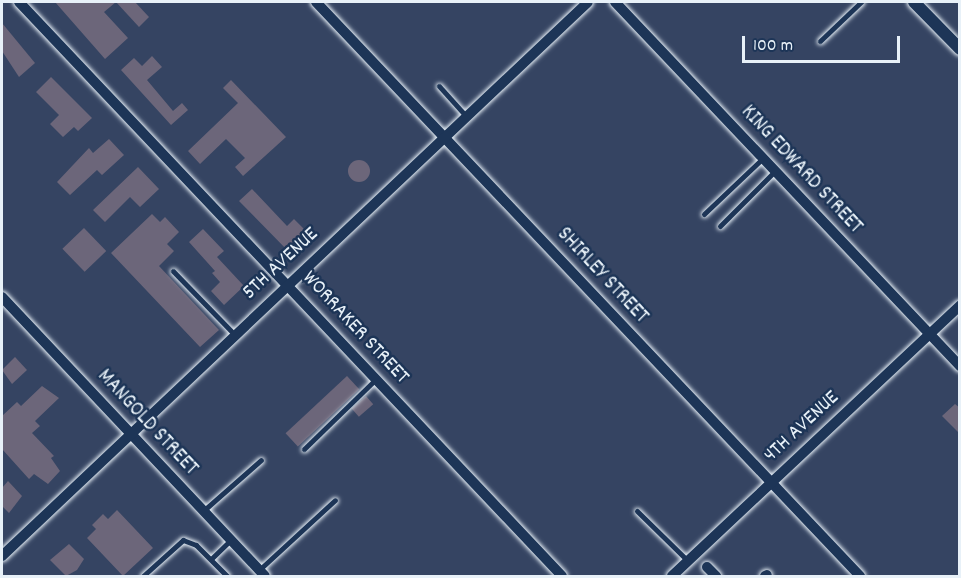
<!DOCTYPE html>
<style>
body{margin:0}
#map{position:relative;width:961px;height:578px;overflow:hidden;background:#354462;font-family:Dekko,sans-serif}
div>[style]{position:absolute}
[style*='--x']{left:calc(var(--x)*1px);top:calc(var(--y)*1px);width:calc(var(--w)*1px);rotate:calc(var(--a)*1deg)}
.building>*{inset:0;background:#6c667a;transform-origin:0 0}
.round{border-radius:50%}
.roads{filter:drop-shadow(0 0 2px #e8f1f8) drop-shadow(0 0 2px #e8f1f8)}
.service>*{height:5px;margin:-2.5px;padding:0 2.5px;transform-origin:2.5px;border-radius:2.5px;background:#1d3557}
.minor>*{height:10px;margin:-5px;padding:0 5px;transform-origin:5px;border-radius:5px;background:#1d3557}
.tertiary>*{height:12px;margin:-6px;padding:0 6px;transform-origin:6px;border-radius:6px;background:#1d3557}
span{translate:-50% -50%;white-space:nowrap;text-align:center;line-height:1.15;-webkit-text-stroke:5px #1d3557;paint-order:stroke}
.street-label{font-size:21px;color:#e8f1f8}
.frame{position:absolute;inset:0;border:3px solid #e8f1f8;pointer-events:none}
.scale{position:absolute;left:742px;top:36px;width:158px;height:27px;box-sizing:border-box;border:3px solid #e8f1f8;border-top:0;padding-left:8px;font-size:18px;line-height:21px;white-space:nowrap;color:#e8f1f8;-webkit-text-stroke:4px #1d3557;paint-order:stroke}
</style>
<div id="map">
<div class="building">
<i style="clip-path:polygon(55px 2px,116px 2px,104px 12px,128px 38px,105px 59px)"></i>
<i style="clip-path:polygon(116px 2px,135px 2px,149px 17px,139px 27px)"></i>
<i style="clip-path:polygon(2px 23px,35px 63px,19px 77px,2px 51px)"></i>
<i style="clip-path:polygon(152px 56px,162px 67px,147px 80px,173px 111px,182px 103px,188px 110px,171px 125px,121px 70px,134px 58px,142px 66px)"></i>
<i style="clip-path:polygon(51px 77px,92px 118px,78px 131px,74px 127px,63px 137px,50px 124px,59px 115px,36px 92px)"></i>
<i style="clip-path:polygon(231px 80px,286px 137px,243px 176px,235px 167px,245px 158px,226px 139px,200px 164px,188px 151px,238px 103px,223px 88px)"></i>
<i style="clip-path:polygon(109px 139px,124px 155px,102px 175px,97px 170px,70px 195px,57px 182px,89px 148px,93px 153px)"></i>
<i class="round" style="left:348px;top:160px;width:22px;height:22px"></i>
<i style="clip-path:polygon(138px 167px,159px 189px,140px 207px,130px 197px,105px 222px,93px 210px)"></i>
<i style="clip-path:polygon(252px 189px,287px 226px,294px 219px,308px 233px,289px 252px,239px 201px)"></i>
<i style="clip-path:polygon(152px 214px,160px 222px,165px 217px,179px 232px,167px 244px,174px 251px,159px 266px,219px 330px,200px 347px,111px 253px)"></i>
<i style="left:84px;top:228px;width:32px;height:30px;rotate:46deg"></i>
<i style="clip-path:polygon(203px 229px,224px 251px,217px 257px,244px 286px,224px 305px,211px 291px,220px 282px,212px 273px,215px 271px,189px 242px)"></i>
<i style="clip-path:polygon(15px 357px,27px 370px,12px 384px,2px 370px)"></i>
<i style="left:347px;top:376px;width:18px;height:84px;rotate:47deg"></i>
<i style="clip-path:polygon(42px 386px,59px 398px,35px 421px,40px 426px,32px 433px,54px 456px,51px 458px,60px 471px,48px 484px,34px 474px,29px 479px,2px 449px,2px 416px,17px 402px,21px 406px)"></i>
<i style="left:366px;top:396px;width:11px;height:19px;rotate:49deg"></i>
<i style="clip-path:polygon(955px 404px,960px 408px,960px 434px,942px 416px)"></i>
<i style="clip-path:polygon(8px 481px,22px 496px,9px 513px,2px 506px,2px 488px)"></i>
<i style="clip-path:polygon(117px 510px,153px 548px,123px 576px,87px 538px,96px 529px,92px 525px,103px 514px,108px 519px)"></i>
<i style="clip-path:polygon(69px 544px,84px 559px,77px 570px,66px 576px,50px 560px)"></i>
</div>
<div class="roads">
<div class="service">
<i style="--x:820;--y:41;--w:57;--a:-43.6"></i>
<i style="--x:439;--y:86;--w:40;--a:48"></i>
<i style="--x:704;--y:214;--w:81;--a:-43.5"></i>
<i style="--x:720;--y:226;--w:78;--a:-45"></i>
<i style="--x:173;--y:271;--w:89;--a:45.9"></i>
<i style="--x:304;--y:449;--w:100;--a:-44.2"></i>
<i style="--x:203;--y:511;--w:77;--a:-41.3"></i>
<i style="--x:637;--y:511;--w:71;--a:44.4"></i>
<i style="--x:211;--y:559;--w:28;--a:-44"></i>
<i style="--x:259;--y:570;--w:103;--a:-42.6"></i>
<i style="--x:143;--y:576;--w:54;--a:-42"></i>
<i style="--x:183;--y:540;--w:14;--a:21"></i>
<i style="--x:196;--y:545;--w:44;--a:45"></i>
</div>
<div class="minor">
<i style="--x:19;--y:2;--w:790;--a:46.59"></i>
<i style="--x:316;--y:2;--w:791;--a:46.54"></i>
<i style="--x:615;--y:2;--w:502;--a:46.54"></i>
<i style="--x:2;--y:297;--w:383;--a:46.7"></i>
<i style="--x:2;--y:556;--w:806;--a:-43.39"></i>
<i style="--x:707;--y:567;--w:13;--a:45"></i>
<i style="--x:672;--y:576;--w:395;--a:-43.2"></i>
<i style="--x:765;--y:576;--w:2;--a:-27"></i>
</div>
<div class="tertiary">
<i style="--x:914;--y:2;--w:66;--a:45.6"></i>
</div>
</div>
<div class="street-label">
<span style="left:801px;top:170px;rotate:47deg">KING EDWARD STREET</span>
<span style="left:281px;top:264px;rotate:-43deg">5TH AVENUE</span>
<span style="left:602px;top:276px;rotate:47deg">SHIRLEY STREET</span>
<span style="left:355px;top:328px;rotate:47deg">WORRAKER STREET</span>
<span style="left:147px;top:423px;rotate:47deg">MANGOLD STREET</span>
<span style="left:802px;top:427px;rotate:-43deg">4TH AVENUE</span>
</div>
<div class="frame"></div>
<div class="scale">100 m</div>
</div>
